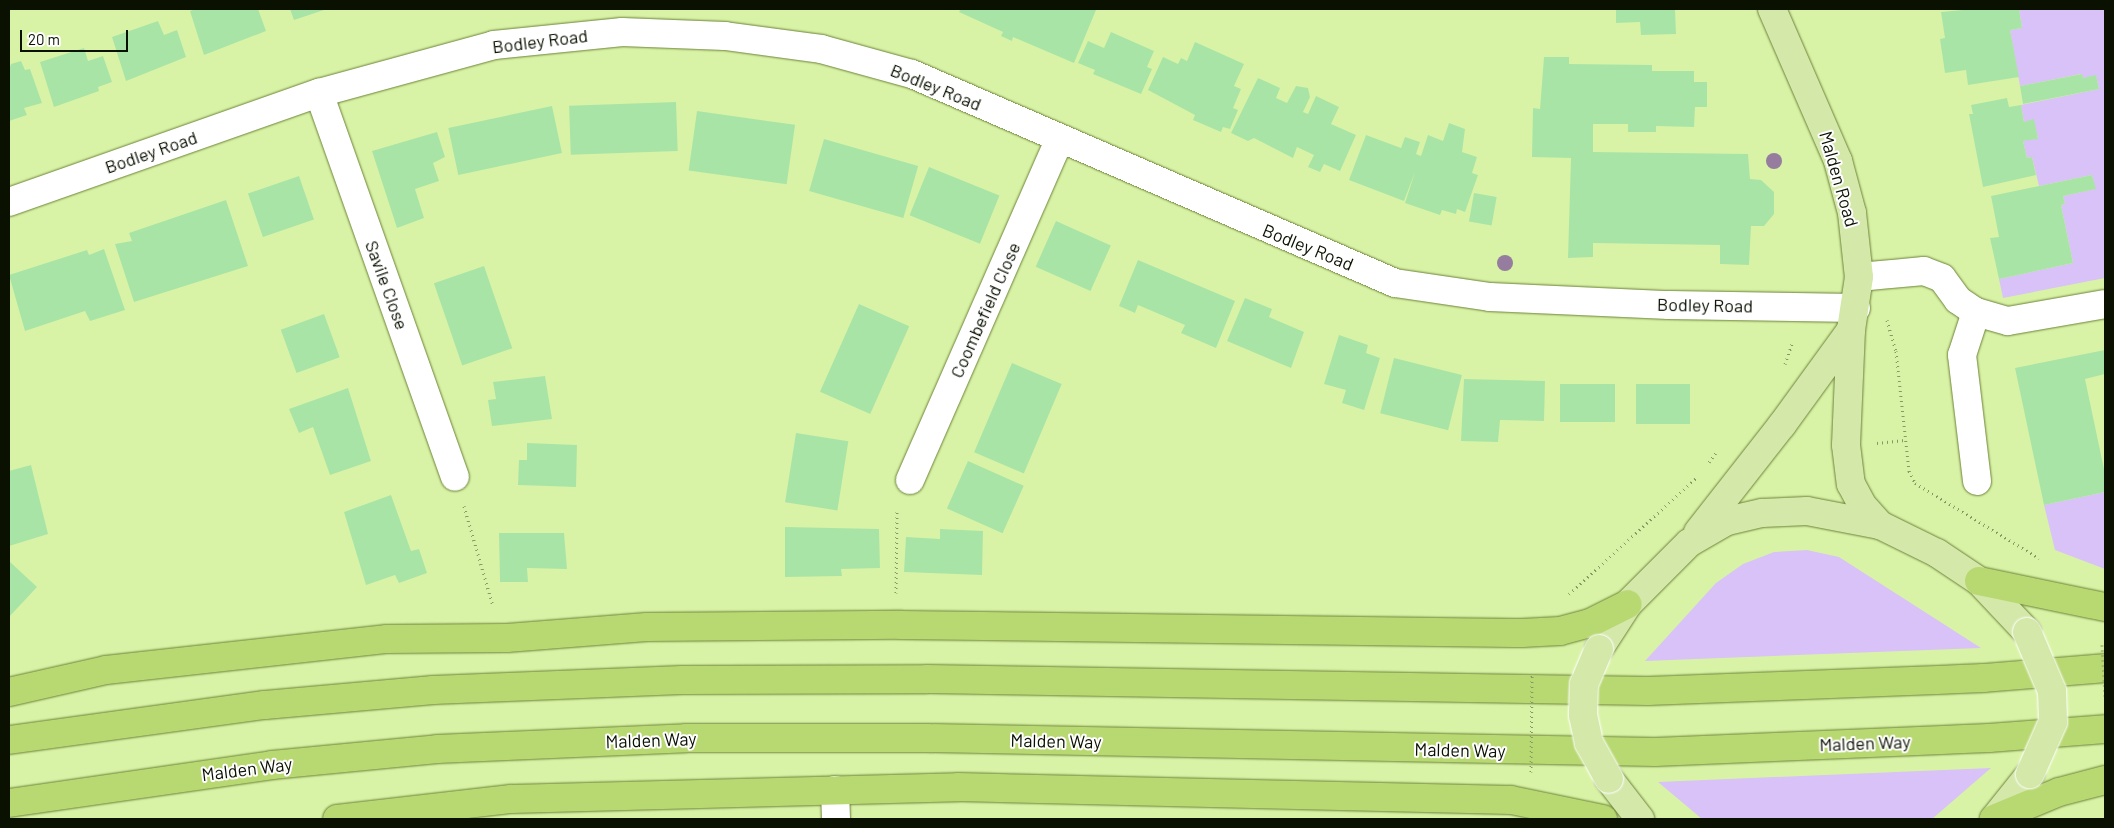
<!DOCTYPE html>
<style>
body{margin:0}
#map{position:relative;width:2114px;height:828px;overflow:hidden;background:#d9f3a6;font-family:Barlow,sans-serif}
div>[style]{position:absolute}
[style*='--x']{left:calc(var(--x)*1px);top:calc(var(--y)*1px);width:calc(var(--w)*1px);rotate:calc(var(--a)*1deg)}
.green>*{inset:0;background:#d8c2f7}
.building>*{inset:0;background:#a9e4a7;transform-origin:0 0}
.path>*{height:3px;margin-top:-1.5px;transform-origin:0;background:repeating-linear-gradient(90deg,#869864 0 1px,transparent 0 5px)}
.roads{filter:drop-shadow(0 0 1px #6c8339) drop-shadow(0 0 1px #6c8339)}
.street>*{height:28px;margin:-14px;padding:0 14px;transform-origin:14px;border-radius:14px;background:#fff}
.primary>*{height:28px;margin:-14px;padding:0 14px;transform-origin:14px;border-radius:14px;background:#d4e8aa}
.highway>*{height:28px;margin:-14px;padding:0 14px;transform-origin:14px;border-radius:14px;background:#b8d871}
.path-bridge>*{height:3px;margin-top:-1.5px;transform-origin:0;background:repeating-linear-gradient(90deg,#869864 0 1px,transparent 0 5px)}
.bridges{filter:drop-shadow(0 0 1px #fff) drop-shadow(0 0 1px #fff)}
.primary-bridge>*{height:28px;margin:-14px;padding:0 14px;transform-origin:14px;border-radius:14px;background:#d4e8aa}
.trees>*{width:16px;height:16px;margin:-8px;border-radius:50%;background:#967c9e}
span{translate:-50% -50%;white-space:nowrap;text-align:center;line-height:1.15;-webkit-text-stroke:4px #fff;paint-order:stroke}
.street-label{font-size:18px;color:#0a1100}
.frame{position:absolute;inset:0;border:10px solid #0a1100;pointer-events:none}
.scale{position:absolute;left:20px;top:30px;width:108px;height:22px;box-sizing:border-box;border:2px solid #0a1100;border-top:0;padding-left:6px;font-size:15px;line-height:18px;white-space:nowrap;color:#0a1100;-webkit-text-stroke:4px #fff;paint-order:stroke}
</style>
<div id="map">
<div class="green">
<i style="clip-path:polygon(2019px 9px,2105px 9px,2105px 278px,2003px 298px,1999px 279px,2073px 263px,2061px 205px,2065px 204px,2063px 196px,2095px 189px,2092px 175px,2039px 186px,2032px 157px,2027px 158px,2023px 141px,2038px 138px,2033px 120px,2024px 122px,2021px 105px,2099px 89px,2096px 76px,2083px 78px,2081px 74px,2020px 86px,2010px 30px,2022px 28px)"></i>
<i style="clip-path:polygon(2105px 492px,2105px 569px,2055px 550px,2044px 505px)"></i>
<i style="clip-path:polygon(1807px 550px,1839px 557px,1981px 648px,1645px 661px,1716px 583px,1743px 564px,1774px 552px)"></i>
<i style="clip-path:polygon(1991px 768px,1932px 819px,1702px 819px,1658px 782px)"></i>
</div>
<div class="building">
<i style="clip-path:polygon(196px 9px,258px 9px,266px 31px,204px 55px,190px 11px)"></i>
<i style="clip-path:polygon(290px 9px,327px 9px,294px 20px)"></i>
<i style="clip-path:polygon(961px 9px,1094px 9px,1096px 10px,1074px 63px,1013px 37px,1012px 41px,1001px 36px,1003px 32px,959px 12px)"></i>
<i style="clip-path:polygon(1616px 9px,1675px 9px,1676px 34px,1641px 35px,1640px 22px,1616px 23px)"></i>
<i style="clip-path:polygon(1973px 9px,2019px 9px,2022px 28px,2010px 30px,2019px 77px,1968px 85px,1966px 70px,1945px 73px,1940px 39px,1945px 38px,1941px 12px)"></i>
<i style="clip-path:polygon(158px 21px,164px 35px,177px 30px,186px 57px,126px 81px,112px 37px)"></i>
<i style="clip-path:polygon(1111px 32px,1154px 51px,1147px 67px,1152px 69px,1141px 94px,1093px 74px,1095px 70px,1078px 63px,1088px 41px,1104px 48px)"></i>
<i style="clip-path:polygon(1195px 42px,1244px 64px,1234px 86px,1241px 89px,1233px 108px,1238px 110px,1230px 129px,1223px 127px,1221px 132px,1193px 120px,1195px 115px,1148px 90px,1163px 57px,1178px 64px,1181px 58px,1187px 61px)"></i>
<i style="clip-path:polygon(84px 48px,88px 61px,103px 56px,112px 82px,98px 87px,99px 91px,54px 107px,40px 62px)"></i>
<i style="clip-path:polygon(1544px 57px,1569px 57px,1569px 64px,1652px 65px,1652px 71px,1694px 71px,1694px 82px,1707px 82px,1707px 107px,1695px 107px,1694px 127px,1656px 126px,1656px 132px,1628px 132px,1628px 124px,1593px 124px,1593px 152px,1748px 154px,1750px 179px,1761px 180px,1774px 192px,1774px 214px,1764px 226px,1751px 226px,1749px 265px,1720px 264px,1720px 245px,1593px 243px,1593px 257px,1568px 258px,1571px 158px,1532px 157px,1533px 108px,1540px 109px)"></i>
<i style="clip-path:polygon(21px 61px,25px 70px,30px 69px,42px 103px,24px 108px,27px 115px,9px 121px,9px 70px,11px 64px)"></i>
<i style="clip-path:polygon(2082px 74px,2083px 78px,2096px 75px,2099px 89px,2023px 104px,2020px 86px)"></i>
<i style="clip-path:polygon(1258px 78px,1280px 88px,1276px 98px,1287px 103px,1296px 86px,1308px 88px,1310px 97px,1303px 112px,1308px 114px,1316px 96px,1339px 107px,1331px 124px,1356px 135px,1340px 171px,1324px 164px,1320px 172px,1308px 167px,1314px 155px,1297px 147px,1293px 158px,1254px 138px,1248px 141px,1231px 133px)"></i>
<i style="clip-path:polygon(2007px 98px,2009px 107px,2021px 105px,2024px 122px,2034px 119px,2038px 139px,2023px 141px,2027px 158px,2032px 157px,2036px 175px,1983px 187px,1969px 114px,1973px 114px,1971px 105px)"></i>
<i style="left:676px;top:102px;width:49px;height:107px;rotate:88deg"></i>
<i style="left:552px;top:106px;width:48px;height:106px;rotate:78deg"></i>
<i style="left:697px;top:111px;width:99px;height:60px;rotate:8deg"></i>
<i style="clip-path:polygon(1449px 123px,1465px 129px,1462px 152px,1477px 157px,1472px 173px,1478px 175px,1465px 212px,1457px 209px,1456px 214px,1442px 210px,1440px 215px,1405px 203px,1415px 172px,1404px 201px,1349px 180px,1366px 135px,1401px 148px,1405px 137px,1420px 142px,1416px 154px,1421px 156px,1428px 135px,1443px 141px)"></i>
<i style="clip-path:polygon(437px 132px,445px 157px,433px 163px,439px 181px,415px 189px,424px 218px,397px 228px,372px 151px)"></i>
<i style="left:824px;top:139px;width:98px;height:54px;rotate:16deg"></i>
<i style="left:929px;top:167px;width:76px;height:52px;rotate:22deg"></i>
<i style="clip-path:polygon(2092px 175px,2096px 189px,2063px 196px,2065px 204px,2061px 205px,2073px 263px,1999px 279px,1990px 238px,1999px 237px,1991px 196px)"></i>
<i style="left:299px;top:176px;width:46px;height:54px;rotate:71deg"></i>
<i style="left:1474px;top:193px;width:23px;height:29px;rotate:10deg"></i>
<i style="clip-path:polygon(226px 200px,248px 266px,134px 302px,115px 244px,132px 241px,129px 233px)"></i>
<i style="left:1056px;top:221px;width:60px;height:50px;rotate:24deg"></i>
<i style="clip-path:polygon(104px 249px,125px 310px,90px 321px,85px 311px,25px 331px,9px 275px,87px 250px,89px 255px)"></i>
<i style="clip-path:polygon(1138px 260px,1235px 301px,1216px 348px,1181px 333px,1185px 325px,1138px 305px,1135px 313px,1119px 306px)"></i>
<i style="left:484px;top:266px;width:87px;height:53px;rotate:71deg"></i>
<i style="clip-path:polygon(1245px 298px,1272px 309px,1269px 317px,1304px 332px,1291px 368px,1227px 341px)"></i>
<i style="left:859px;top:304px;width:55px;height:96px;rotate:24deg"></i>
<i style="left:324px;top:314px;width:46px;height:46px;rotate:70deg"></i>
<i style="clip-path:polygon(1339px 335px,1368px 345px,1366px 353px,1380px 358px,1364px 410px,1342px 403px,1346px 390px,1324px 384px)"></i>
<i style="clip-path:polygon(2105px 350px,2105px 374px,2085px 379px,2105px 474px,2105px 492px,2044px 505px,2015px 368px)"></i>
<i style="left:1394px;top:358px;width:70px;height:57px;rotate:14deg"></i>
<i style="left:1012px;top:363px;width:54px;height:97px;rotate:23deg"></i>
<i style="clip-path:polygon(545px 376px,552px 419px,492px 426px,488px 400px,496px 399px,493px 382px)"></i>
<i style="clip-path:polygon(1464px 379px,1545px 381px,1544px 421px,1500px 420px,1498px 442px,1461px 441px)"></i>
<i style="left:1560px;top:384px;width:55px;height:38px"></i>
<i style="left:1636px;top:384px;width:54px;height:40px"></i>
<i style="clip-path:polygon(348px 388px,371px 461px,330px 475px,313px 427px,299px 433px,289px 409px)"></i>
<i style="left:796px;top:433px;width:53px;height:70px;rotate:9deg"></i>
<i style="clip-path:polygon(527px 443px,577px 445px,576px 487px,518px 485px,519px 460px,527px 460px)"></i>
<i style="left:968px;top:461px;width:61px;height:52px;rotate:24deg"></i>
<i style="clip-path:polygon(31px 465px,48px 534px,9px 546px,9px 471px)"></i>
<i style="clip-path:polygon(391px 495px,411px 551px,419px 549px,427px 573px,399px 583px,395px 575px,366px 585px,344px 512px)"></i>
<i style="clip-path:polygon(785px 527px,879px 529px,880px 568px,841px 569px,842px 576px,785px 577px)"></i>
<i style="clip-path:polygon(940px 529px,983px 531px,982px 575px,904px 572px,906px 537px,940px 539px)"></i>
<i style="clip-path:polygon(499px 533px,564px 533px,567px 569px,527px 568px,528px 582px,500px 582px)"></i>
<i style="clip-path:polygon(9px 561px,37px 587px,9px 617px)"></i>
</div>
<div class="path">
<i style="--x:1887;--y:320;--w:32;--a:74"></i>
<i style="--x:1896;--y:351;--w:121;--a:83.8"></i>
<i style="--x:1909;--y:471;--w:13;--a:63"></i>
<i style="--x:1915;--y:483;--w:145;--a:31.2"></i>
<i style="--x:1785;--y:364;--w:24;--a:-71"></i>
<i style="--x:1877;--y:443;--w:30;--a:-6"></i>
<i style="--x:1709;--y:462;--w:14;--a:-54"></i>
<i style="--x:464;--y:506;--w:104;--a:73.8"></i>
<i style="--x:896;--y:593;--w:84;--a:-89.3"></i>
<i style="--x:1569;--y:594;--w:172;--a:-42.4"></i>
</div>
<div class="roads">
<div class="street">
<i style="--x:319;--y:93;--w:407;--a:70.5"></i>
<i style="--x:9;--y:202;--w:329;--a:-19.4"></i>
<i style="--x:319;--y:93;--w:181;--a:-15.3"></i>
<i style="--x:494;--y:45;--w:129;--a:-5.8"></i>
<i style="--x:622;--y:32;--w:103;--a:2.2"></i>
<i style="--x:725;--y:36;--w:97;--a:7.7"></i>
<i style="--x:821;--y:49;--w:94;--a:15.4"></i>
<i style="--x:912;--y:74;--w:526;--a:23.4"></i>
<i style="--x:1395;--y:283;--w:96;--a:8.4"></i>
<i style="--x:1490;--y:297;--w:179;--a:2.6"></i>
<i style="--x:1669;--y:305;--w:187;--a:0.9"></i>
<i style="--x:1859;--y:277;--w:65;--a:-5.3"></i>
<i style="--x:1924;--y:271;--w:19;--a:21"></i>
<i style="--x:1942;--y:278;--w:27;--a:54"></i>
<i style="--x:1958;--y:300;--w:22;--a:34"></i>
<i style="--x:1976;--y:312;--w:33;--a:16"></i>
<i style="--x:2008;--y:321;--w:98;--a:-9.9"></i>
<i style="--x:1976;--y:312;--w:45;--a:108"></i>
<i style="--x:1962;--y:355;--w:127;--a:83.2"></i>
<i style="--x:910;--y:480;--w:371;--a:-66.3"></i>
<i style="--x:835;--y:790;--w:29;--a:88"></i>
</div>
<div class="primary">
<i style="--x:1772;--y:9;--w:166;--a:66.5"></i>
<i style="--x:1838;--y:161;--w:54;--a:74.9"></i>
<i style="--x:1852;--y:213;--w:64;--a:83.8"></i>
<i style="--x:1859;--y:277;--w:54;--a:98.6"></i>
<i style="--x:1851;--y:330;--w:115;--a:92.5"></i>
<i style="--x:1846;--y:445;--w:39;--a:83"></i>
<i style="--x:1851;--y:484;--w:24;--a:62"></i>
<i style="--x:1862;--y:505;--w:27;--a:48"></i>
<i style="--x:1698;--y:532;--w:136;--a:-51.9"></i>
<i style="--x:1782;--y:425;--w:117;--a:-54"></i>
<i style="--x:1599;--y:649;--w:54;--a:-57.2"></i>
<i style="--x:1628;--y:604;--w:86;--a:-45"></i>
<i style="--x:1689;--y:543;--w:44;--a:-30.1"></i>
<i style="--x:1727;--y:521;--w:36;--a:-13"></i>
<i style="--x:1762;--y:513;--w:45;--a:-2.5"></i>
<i style="--x:1807;--y:511;--w:74;--a:10.9"></i>
<i style="--x:1880;--y:525;--w:64;--a:26.2"></i>
<i style="--x:1937;--y:553;--w:50;--a:33.7"></i>
<i style="--x:1979;--y:581;--w:70;--a:46.7"></i>
<i style="--x:1609;--y:779;--w:51;--a:52.2"></i>
<i style="--x:1994;--y:819;--w:58;--a:-51.3"></i>
</div>
<div class="highway">
<i style="--x:1979;--y:581;--w:129;--a:11.7"></i>
<i style="--x:9;--y:692;--w:99;--a:-12.8"></i>
<i style="--x:106;--y:670;--w:283;--a:-6.3"></i>
<i style="--x:387;--y:639;--w:120;--a:-0.5"></i>
<i style="--x:507;--y:638;--w:140;--a:-4.5"></i>
<i style="--x:647;--y:627;--w:254;--a:-0.5"></i>
<i style="--x:901;--y:625;--w:621;--a:0.74"></i>
<i style="--x:1522;--y:633;--w:38;--a:-3"></i>
<i style="--x:1560;--y:631;--w:31;--a:-15"></i>
<i style="--x:1590;--y:623;--w:42;--a:-26.6"></i>
<i style="--x:9;--y:740;--w:258;--a:-7.8"></i>
<i style="--x:265;--y:705;--w:169;--a:-5.1"></i>
<i style="--x:433;--y:690;--w:249;--a:-2.3"></i>
<i style="--x:682;--y:680;--w:245;--a:-0.2"></i>
<i style="--x:927;--y:679;--w:721;--a:0.95"></i>
<i style="--x:1648;--y:691;--w:336;--a:-2.2"></i>
<i style="--x:1984;--y:678;--w:121;--a:-4.7"></i>
<i style="--x:9;--y:803;--w:266;--a:-8.2"></i>
<i style="--x:272;--y:765;--w:166;--a:-5.5"></i>
<i style="--x:437;--y:749;--w:249;--a:-2.5"></i>
<i style="--x:686;--y:738;--w:241;--a:0"></i>
<i style="--x:927;--y:738;--w:728;--a:1.1"></i>
<i style="--x:1655;--y:752;--w:334;--a:-2.4"></i>
<i style="--x:1989;--y:738;--w:116;--a:-4.4"></i>
<i style="--x:337;--y:819;--w:175;--a:-6.6"></i>
<i style="--x:511;--y:799;--w:447;--a:-1.5"></i>
<i style="--x:958;--y:787;--w:553;--a:1.35"></i>
<i style="--x:1511;--y:800;--w:94;--a:11.7"></i>
<i style="--x:1994;--y:819;--w:70;--a:-22.6"></i>
<i style="--x:2059;--y:792;--w:48;--a:-14.6"></i>
</div>
</div>
<div class="path-bridge">
<i style="--x:2102;--y:645;--w:52;--a:86.7"></i>
<i style="--x:1531;--y:772;--w:99;--a:-89.4"></i>
</div>
<div class="bridges">
<div class="primary-bridge">
<i style="--x:2027;--y:632;--w:64;--a:67"></i>
<i style="--x:2052;--y:691;--w:31;--a:88"></i>
<i style="--x:2053;--y:722;--w:57;--a:113.9"></i>
<i style="--x:1599;--y:649;--w:38;--a:113"></i>
<i style="--x:1584;--y:684;--w:31;--a:92"></i>
<i style="--x:1583;--y:715;--w:29;--a:78"></i>
<i style="--x:1589;--y:743;--w:41;--a:60.9"></i>
</div>
</div>
<div class="trees">
<i style="left:1774px;top:161px"></i>
<i style="left:1505px;top:263px"></i>
</div>
<div class="street-label">
<span style="left:540px;top:41px;rotate:-7deg">Bodley Road</span>
<span style="left:936px;top:87px;rotate:22deg">Bodley Road</span>
<span style="left:151px;top:152px;rotate:-19deg">Bodley Road</span>
<span style="left:1839px;top:179px;rotate:74deg">Malden Road</span>
<span style="left:1308px;top:247px;rotate:22deg">Bodley Road</span>
<span style="left:387px;top:285px;rotate:70deg">Savile Close</span>
<span style="left:1705px;top:305px;rotate:1deg">Bodley Road</span>
<span style="left:985px;top:310px;rotate:-66deg">Coombefield Close</span>
<span style="left:651px;top:740px;rotate:-2deg">Malden Way</span>
<span style="left:1056px;top:741px;rotate:1deg">Malden Way</span>
<span style="left:1865px;top:743px;rotate:-2deg">Malden Way</span>
<span style="left:1460px;top:750px;rotate:1deg">Malden Way</span>
<span style="left:247px;top:769px;rotate:-7deg">Malden Way</span>
</div>
<div class="frame"></div>
<div class="scale">20 m</div>
</div>
